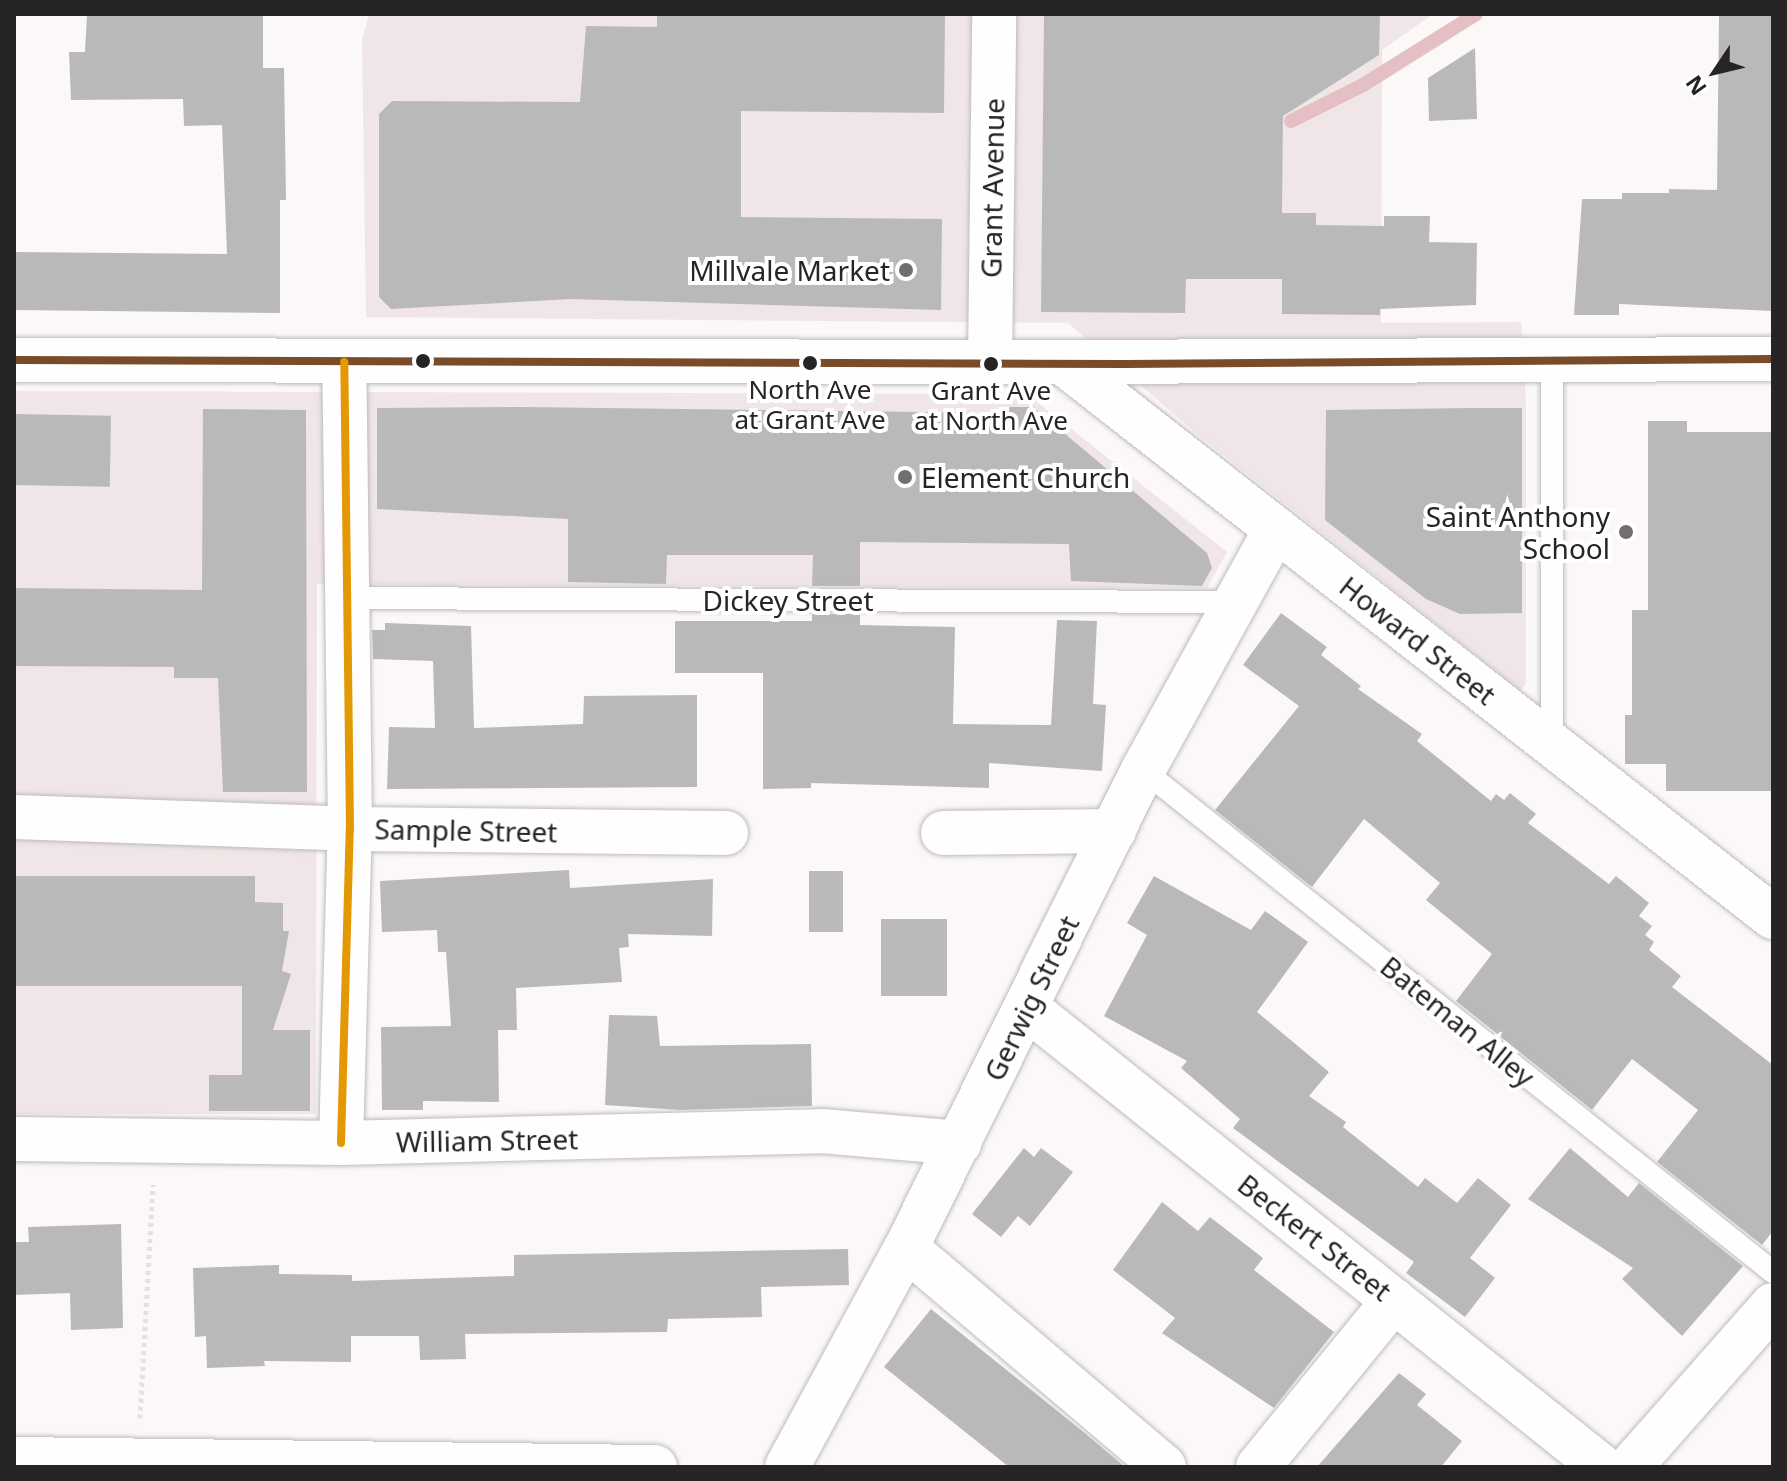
<!DOCTYPE html>
<style>
body{margin:0}
#map{position:relative;width:1787px;height:1481px;overflow:hidden;background:#fcf8f8;font-family:"Noto Sans",sans-serif}
div>[style]{position:absolute}
[style*='--x']{left:calc(var(--x)*1px);top:calc(var(--y)*1px);width:calc(var(--w)*1px);rotate:calc(var(--a)*1deg)}
.built>*{inset:0;background:#f0e6e7}
.stream>*{height:14px;margin:-7px;padding:0 7px;transform-origin:7px;border-radius:7px;background:#e4c0c4}
.building>*{inset:0;background:#bab9b9;transform-origin:0 0}
.path>*{height:5px;margin-top:-2.5px;transform-origin:0;background:repeating-linear-gradient(90deg,#e2e2e2 0 4px,transparent 0 8px)}
.roads{filter:drop-shadow(0 0 2px #bebbbb) drop-shadow(0 0 2px #bebbbb)}
.service>*{height:22px;margin:-11px;padding:0 11px;transform-origin:11px;border-radius:11px;background:#fffefe}
.minor>*{height:44px;margin:-22px;padding:0 22px;transform-origin:22px;border-radius:22px;background:#fffefe}
.tertiary>*{height:44px;margin:-22px;padding:0 22px;transform-origin:22px;border-radius:22px;background:#fffefe}
.bus-1>*{height:8px;margin:-4px;padding:0 4px;transform-origin:4px;border-radius:4px;background:#7a4b2a}
.bus-2>*{height:8px;margin:-4px;padding:0 4px;transform-origin:4px;border-radius:4px;background:#e29904}
.dots>*{width:22px;height:22px;translate:-50% -50%;box-sizing:border-box;border:4px solid #fff;border-radius:50%}
span{translate:-50% -50%;white-space:nowrap;text-align:center;line-height:1.15;-webkit-text-stroke:8px #fff;paint-order:stroke}
.bus-label{font-size:26px;color:#272424}
.street-label{font-size:28px;color:#272424}
.poi-label{font-size:28px;color:#272424}
.right{translate:-100% -50%;text-align:right}
.left{translate:0 -50%;text-align:left}
.frame{position:absolute;inset:0;border:16px solid #272424;pointer-events:none}
.north{position:absolute;left:1675px;top:32px;width:80px;height:80px;-webkit-text-stroke:6px #fff;paint-order:stroke;rotate:235deg;font-size:22px;font-weight:700;line-height:32px;text-align:center;color:#272424}
.north::after{content:'';display:block;margin:auto;width:28px;height:36px;background:#272424;clip-path:polygon(50% 0,100% 100%,50% 72%,0 100%)}
</style>
<div id="map">
<div class="built">
<i style="clip-path:polygon(369px 14px,1433px 14px,1382px 50px,1381px 323px,1521px 322px,1526px 402px,1526px 684px,1520px 690px,1197px 434px,1068px 323px,366px 317px,362px 40px)"></i>
<i style="clip-path:polygon(14px 391px,1027px 394px,1227px 552px,1207px 588px,317px 584px,316px 1114px,14px 1114px)"></i>
</div>
<div class="stream">
<i style="--x:1291;--y:121;--w:80;--a:-26.6"></i>
<i style="--x:1363;--y:85;--w:133;--a:-32.1"></i>
</div>
<div class="building">
<i style="clip-path:polygon(87px 14px,263px 14px,263px 68px,284px 68px,286px 200px,280px 200px,280px 313px,14px 310px,14px 252px,227px 254px,222px 125px,184px 126px,183px 99px,71px 100px,69px 52px,85px 52px)"></i>
<i style="clip-path:polygon(657px 14px,945px 14px,944px 113px,741px 111px,741px 217px,942px 219px,941px 310px,571px 299px,391px 309px,379px 297px,379px 114px,392px 101px,580px 102px,586px 26px,657px 27px)"></i>
<i style="clip-path:polygon(1044px 14px,1380px 14px,1379px 55px,1283px 116px,1282px 213px,1316px 213px,1316px 225px,1384px 226px,1384px 216px,1430px 216px,1429px 242px,1477px 243px,1476px 305px,1380px 309px,1380px 315px,1282px 314px,1282px 279px,1186px 279px,1185px 313px,1041px 312px)"></i>
<i style="clip-path:polygon(1719px 14px,1773px 15px,1773px 311px,1619px 304px,1619px 315px,1574px 315px,1582px 199px,1622px 199px,1622px 193px,1669px 193px,1669px 189px,1717px 190px)"></i>
<i style="clip-path:polygon(1475px 48px,1477px 119px,1429px 121px,1428px 78px)"></i>
<i style="clip-path:polygon(522px 407px,1003px 413px,1003px 407px,1033px 407px,1207px 553px,1212px 568px,1202px 586px,1071px 581px,1069px 544px,860px 542px,860px 586px,812px 586px,813px 555px,667px 555px,666px 584px,568px 582px,568px 519px,377px 509px,377px 408px)"></i>
<i style="clip-path:polygon(1470px 408px,1522px 408px,1522px 613px,1460px 614px,1426px 599px,1325px 520px,1326px 410px)"></i>
<i style="clip-path:polygon(203px 409px,306px 410px,307px 792px,223px 792px,218px 678px,174px 678px,174px 667px,14px 666px,14px 588px,202px 590px)"></i>
<i style="left:14px;top:414px;width:97px;height:71px;rotate:1deg"></i>
<i style="clip-path:polygon(1648px 421px,1687px 421px,1687px 432px,1773px 432px,1773px 791px,1666px 791px,1666px 764px,1625px 764px,1625px 715px,1632px 715px,1632px 610px,1648px 610px)"></i>
<i style="clip-path:polygon(1281px 613px,1327px 647px,1321px 655px,1361px 686px,1358px 689px,1422px 734px,1417px 741px,1491px 801px,1496px 794px,1504px 800px,1510px 793px,1536px 814px,1528px 823px,1609px 884px,1616px 876px,1649px 903px,1639px 916px,1652px 926px,1645px 935px,1654px 942px,1649px 950px,1681px 976px,1672px 987px,1773px 1065px,1773px 1231px,1762px 1245px,1657px 1162px,1698px 1110px,1632px 1059px,1592px 1110px,1456px 1001px,1492px 954px,1426px 900px,1440px 883px,1364px 819px,1312px 887px,1215px 810px,1299px 706px,1243px 665px)"></i>
<i style="clip-path:polygon(812px 614px,860px 614px,860px 625px,955px 627px,953px 724px,1051px 725px,1057px 620px,1097px 621px,1093px 704px,1106px 705px,1102px 771px,989px 763px,989px 788px,811px 783px,811px 788px,763px 789px,763px 673px,675px 673px,675px 621px,812px 621px)"></i>
<i style="clip-path:polygon(385px 623px,471px 626px,474px 728px,583px 724px,584px 696px,697px 695px,697px 787px,387px 789px,389px 727px,435px 728px,433px 661px,373px 659px,372px 630px,385px 630px)"></i>
<i style="clip-path:polygon(569px 870px,570px 888px,713px 879px,712px 936px,628px 934px,629px 947px,619px 948px,622px 982px,516px 988px,517px 1030px,498px 1030px,499px 1102px,423px 1101px,423px 1110px,382px 1110px,381px 1027px,451px 1026px,446px 952px,438px 952px,437px 930px,382px 932px,380px 881px)"></i>
<i style="left:809px;top:871px;width:34px;height:61px"></i>
<i style="clip-path:polygon(14px 876px,255px 876px,255px 902px,283px 903px,283px 931px,289px 931px,282px 971px,291px 974px,273px 1030px,310px 1030px,310px 1111px,209px 1111px,209px 1075px,242px 1075px,242px 986px,14px 986px)"></i>
<i style="clip-path:polygon(1154px 876px,1251px 930px,1265px 911px,1308px 942px,1257px 1012px,1329px 1072px,1309px 1096px,1346px 1122px,1343px 1127px,1418px 1187px,1425px 1178px,1457px 1203px,1478px 1178px,1511px 1205px,1470px 1258px,1495px 1278px,1465px 1317px,1406px 1273px,1414px 1262px,1233px 1128px,1240px 1119px,1181px 1068px,1187px 1061px,1104px 1016px,1147px 935px,1127px 923px)"></i>
<i style="left:881px;top:919px;width:66px;height:77px"></i>
<i style="clip-path:polygon(609px 1015px,657px 1016px,660px 1046px,811px 1044px,812px 1106px,680px 1110px,605px 1105px)"></i>
<i style="clip-path:polygon(1024px 1148px,1034px 1157px,1041px 1148px,1073px 1172px,1030px 1226px,1018px 1216px,1001px 1237px,972px 1214px)"></i>
<i style="clip-path:polygon(1570px 1148px,1628px 1197px,1639px 1183px,1743px 1266px,1682px 1336px,1622px 1279px,1633px 1268px,1528px 1199px)"></i>
<i style="clip-path:polygon(1162px 1202px,1198px 1231px,1210px 1217px,1263px 1258px,1254px 1270px,1334px 1332px,1274px 1408px,1162px 1333px,1175px 1318px,1113px 1270px)"></i>
<i style="clip-path:polygon(121px 1224px,123px 1328px,71px 1330px,70px 1293px,14px 1295px,14px 1242px,29px 1242px,28px 1227px)"></i>
<i style="clip-path:polygon(848px 1249px,849px 1285px,761px 1287px,762px 1317px,668px 1319px,667px 1332px,465px 1334px,466px 1359px,420px 1360px,419px 1336px,351px 1336px,351px 1362px,264px 1361px,265px 1366px,207px 1368px,206px 1336px,195px 1337px,193px 1268px,279px 1265px,279px 1274px,352px 1275px,352px 1281px,514px 1276px,514px 1255px)"></i>
<i style="clip-path:polygon(931px 1309px,1086px 1434px,1125px 1467px,1009px 1467px,884px 1367px)"></i>
<i style="clip-path:polygon(1399px 1373px,1426px 1394px,1417px 1405px,1462px 1441px,1441px 1467px,1317px 1467px)"></i>
</div>
<div class="path">
<i style="--x:140;--y:1418;--w:234;--a:-86.8"></i>
</div>
<div class="roads">
<div class="service">
<i style="--x:1552;--y:361;--w:384;--a:90"></i>
<i style="--x:345;--y:598;--w:887;--a:0.26"></i>
<i style="--x:1143;--y:770;--w:806;--a:38.55"></i>
</div>
<div class="minor">
<i style="--x:1062;--y:362;--w:711;--a:-0.24"></i>
<i style="--x:14;--y:817;--w:336;--a:2"></i>
<i style="--x:350;--y:829;--w:376;--a:0.6"></i>
<i style="--x:943;--y:833;--w:171;--a:-0.7"></i>
<i style="--x:1027;--y:1008;--w:736;--a:38.6"></i>
<i style="--x:14;--y:1139;--w:327;--a:0.7"></i>
<i style="--x:341;--y:1143;--w:481;--a:-1.4"></i>
<i style="--x:822;--y:1131;--w:138;--a:5"></i>
<i style="--x:341;--y:1143;--w:314;--a:-88.4"></i>
<i style="--x:350;--y:829;--w:467;--a:-90.7"></i>
<i style="--x:906;--y:1248;--w:338;--a:40.3"></i>
<i style="--x:14;--y:1459;--w:641;--a:0.72"></i>
<i style="--x:787;--y:1467;--w:249;--a:-61.5"></i>
<i style="--x:906;--y:1248;--w:534;--a:-63.63"></i>
<i style="--x:1143;--y:770;--w:275;--a:-61.1"></i>
<i style="--x:1258;--y:1467;--w:215;--a:-50.8"></i>
<i style="--x:1630;--y:1467;--w:216;--a:-48.6"></i>
</div>
<div class="tertiary">
<i style="--x:14;--y:360;--w:1048;--a:0.11"></i>
<i style="--x:1062;--y:362;--w:902;--a:37.98"></i>
<i style="--x:990;--y:362;--w:348;--a:-89.3"></i>
</div>
</div>
<div class="bus-1">
<i style="--x:14;--y:360;--w:1112;--a:0.21"></i>
<i style="--x:1126;--y:364;--w:647;--a:-0.44"></i>
</div>
<div class="bus-2">
<i style="--x:341;--y:1143;--w:314;--a:-88.4"></i>
<i style="--x:350;--y:829;--w:467;--a:-90.7"></i>
</div>
<div class="dots">
<i style="left:906px;top:270px;background:#726e6e"></i>
<i style="left:423px;top:361px;background:#272424"></i>
<i style="left:810px;top:363px;background:#272424"></i>
<i style="left:991px;top:364px;background:#272424"></i>
<i style="left:905px;top:477px;background:#726e6e"></i>
<i style="left:1626px;top:532px;background:#726e6e"></i>
</div>
<div class="bus-label">
<span style="left:810px;top:405px">North Ave<br>at Grant Ave</span>
<span style="left:991px;top:406px">Grant Ave<br>at North Ave</span>
</div>
<div class="street-label">
<span style="left:992px;top:188px;rotate:-89deg">Grant Avenue</span>
<span style="left:788px;top:600px">Dickey Street</span>
<span style="left:1418px;top:640px;rotate:38deg">Howard Street</span>
<span style="left:466px;top:830px;rotate:1deg">Sample Street</span>
<span style="left:1031px;top:998px;rotate:-64deg">Gerwig Street</span>
<span style="left:1458px;top:1021px;rotate:39deg">Bateman Alley</span>
<span style="left:487px;top:1140px;rotate:-1deg">William Street</span>
<span style="left:1315px;top:1237px;rotate:38deg">Beckert Street</span>
</div>
<div class="poi-label">
<span class="right" style="left:890px;top:270px">Millvale Market</span>
<span class="left" style="left:921px;top:477px">Element Church</span>
<span class="right" style="left:1610px;top:532px">Saint Anthony<br>School</span>
</div>
<div class="frame"></div>
<div class="north">N</div>
</div>
